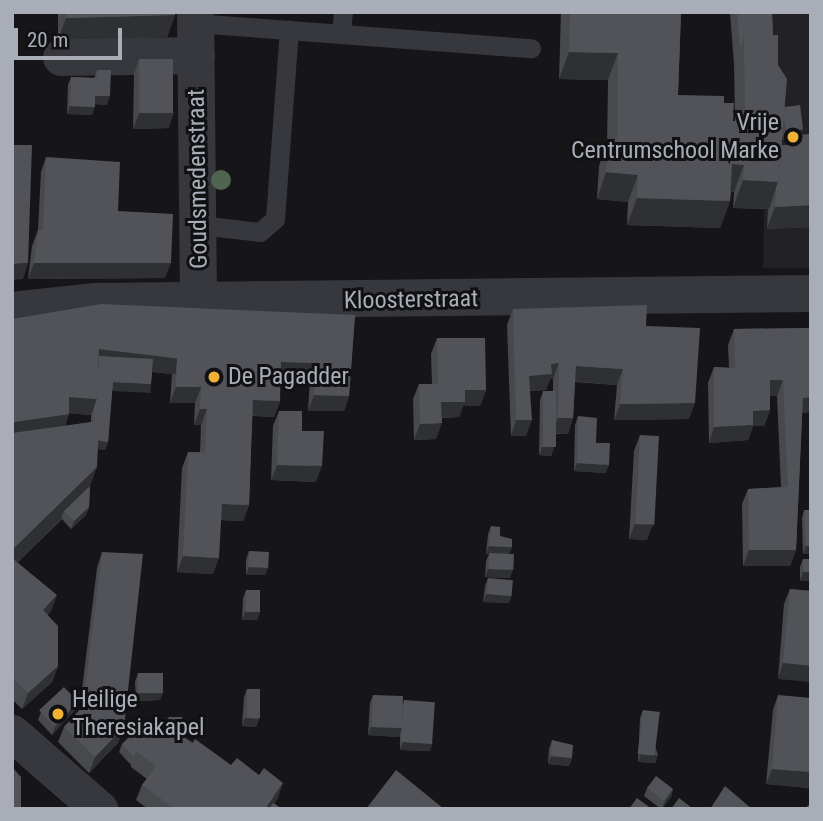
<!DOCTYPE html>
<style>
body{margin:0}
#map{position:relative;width:823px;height:821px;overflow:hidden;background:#161618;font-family:"Roboto Condensed",sans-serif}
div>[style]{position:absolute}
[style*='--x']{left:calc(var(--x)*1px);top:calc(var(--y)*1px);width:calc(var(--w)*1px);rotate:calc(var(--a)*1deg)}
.built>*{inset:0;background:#222225}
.service>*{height:19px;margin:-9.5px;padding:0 9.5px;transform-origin:9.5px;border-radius:9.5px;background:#37383d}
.minor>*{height:37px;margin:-18.5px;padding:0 18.5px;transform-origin:18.5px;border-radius:18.5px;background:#37383d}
.trees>*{width:20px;height:20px;margin:-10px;border-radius:50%;background:#506452}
.wall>*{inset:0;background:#47494d}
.shaded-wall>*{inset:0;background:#2f3033;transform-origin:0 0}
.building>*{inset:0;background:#525359;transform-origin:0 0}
.dots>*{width:19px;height:19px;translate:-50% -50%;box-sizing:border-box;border:4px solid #111113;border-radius:50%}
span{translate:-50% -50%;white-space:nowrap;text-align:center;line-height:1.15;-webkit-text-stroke:6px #111113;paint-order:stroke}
.poi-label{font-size:24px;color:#a8adb8}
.right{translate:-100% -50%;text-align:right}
.left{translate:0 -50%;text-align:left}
.street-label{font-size:24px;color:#a8adb8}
.frame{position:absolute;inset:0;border:14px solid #a8adb8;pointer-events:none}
.scale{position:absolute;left:14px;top:28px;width:108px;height:32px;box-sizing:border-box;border:4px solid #a8adb8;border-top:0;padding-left:9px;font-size:21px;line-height:24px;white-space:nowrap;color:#a8adb8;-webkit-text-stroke:5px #111113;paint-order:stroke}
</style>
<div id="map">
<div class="built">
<i style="clip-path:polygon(730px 12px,811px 12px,811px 268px,763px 268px,767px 63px,734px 64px)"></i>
</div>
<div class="service">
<i style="--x:195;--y:23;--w:337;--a:4.3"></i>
<i style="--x:341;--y:34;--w:22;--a:-85"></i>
<i style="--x:200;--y:225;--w:60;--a:6.7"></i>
<i style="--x:260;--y:232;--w:20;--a:-41"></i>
<i style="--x:275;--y:219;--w:190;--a:-85.8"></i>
</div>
<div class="minor">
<i style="--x:195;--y:12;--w:291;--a:89.4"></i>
<i style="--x:61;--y:57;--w:135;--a:-0.8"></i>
<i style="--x:12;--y:310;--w:81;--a:-6.3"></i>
<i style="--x:93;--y:301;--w:718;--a:-0.64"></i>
<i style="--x:12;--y:733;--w:116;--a:41.1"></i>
</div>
<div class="trees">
<i style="left:221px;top:180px"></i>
</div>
<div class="wall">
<i style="clip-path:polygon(58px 12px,175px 12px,175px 15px,167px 37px,58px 40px)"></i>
<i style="clip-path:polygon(evenodd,561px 12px,681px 12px,678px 95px,724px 103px,733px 121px,735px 121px,734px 64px,730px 12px,772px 12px,773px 36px,785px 107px,803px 129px,801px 135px,811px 134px,811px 227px,767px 229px,768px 209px,733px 208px,734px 192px,731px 192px,730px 201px,720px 228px,627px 225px,628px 202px,597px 199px,599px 166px,607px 143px,608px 80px,559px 79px,561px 12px,782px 136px,783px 140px,795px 138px,793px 145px,782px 145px,782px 136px)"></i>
<i style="clip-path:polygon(139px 59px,169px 128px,133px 129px,134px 74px)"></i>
<i style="clip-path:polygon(97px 70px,107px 105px,95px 104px,92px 115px,67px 114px,68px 85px,71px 77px,94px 78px)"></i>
<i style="clip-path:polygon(46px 157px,118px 211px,165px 278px,28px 279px,32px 246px,38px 230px,41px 172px)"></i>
<i style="clip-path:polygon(513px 309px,646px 326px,689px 419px,614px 420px,617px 385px,575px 382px,573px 418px,568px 434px,555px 434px,554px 447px,551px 456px,539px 455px,540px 400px,543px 391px,553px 391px,553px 379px,550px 379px,546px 390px,530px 391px,526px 436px,511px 436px,507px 325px)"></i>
<i style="clip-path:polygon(evenodd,355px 315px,349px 396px,344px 411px,308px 411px,310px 379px,280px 378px,280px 401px,274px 417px,252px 416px,249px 505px,243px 521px,221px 520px,213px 574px,177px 572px,182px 468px,188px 452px,200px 452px,201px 425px,194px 425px,195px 403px,170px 403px,172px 374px,152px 372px,151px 384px,148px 392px,112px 390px,108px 442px,105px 450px,98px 449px,90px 486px,89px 507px,86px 515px,71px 529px,62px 519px,17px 563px,51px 611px,47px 615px,58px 666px,52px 682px,22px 709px,12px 699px,12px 319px,355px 315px,69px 413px,91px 415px,91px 422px,65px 426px,69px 413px)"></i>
<i style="clip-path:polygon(811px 328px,811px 412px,802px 413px,796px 550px,790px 566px,743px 566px,742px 504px,748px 489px,781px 487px,777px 396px,770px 396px,770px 410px,764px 426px,753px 426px,748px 440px,709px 443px,708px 383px,714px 367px,729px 368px,728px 345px,734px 329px)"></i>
<i style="clip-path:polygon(437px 338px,486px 390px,480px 406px,463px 406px,459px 417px,442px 418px,436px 439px,414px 440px,413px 399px,419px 384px,432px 384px,431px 354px)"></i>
<i style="clip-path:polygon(279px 411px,302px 431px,316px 482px,271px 480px,273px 426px)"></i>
<i style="clip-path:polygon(578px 416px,596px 443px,606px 473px,574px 471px,575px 425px)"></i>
<i style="clip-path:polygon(640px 435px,647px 540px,629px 539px,634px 451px)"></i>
<i style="clip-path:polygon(804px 510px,811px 554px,803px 554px,802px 518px)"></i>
<i style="clip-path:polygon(491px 526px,512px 547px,509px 554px,510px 578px,485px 577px,486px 561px,489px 554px,486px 554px,488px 534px)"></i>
<i style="clip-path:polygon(249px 551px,268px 567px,265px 575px,246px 575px,246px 560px)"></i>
<i style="clip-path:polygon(102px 552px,124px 727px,118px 743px,89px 773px,58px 742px,64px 727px,83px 706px,80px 705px,97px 568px)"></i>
<i style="clip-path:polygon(803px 559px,811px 559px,800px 581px,800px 567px)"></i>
<i style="clip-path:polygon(488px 578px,509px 603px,483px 602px,485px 586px)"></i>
<i style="clip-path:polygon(790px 589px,811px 591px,778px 679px,784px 604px)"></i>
<i style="clip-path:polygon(246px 590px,260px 612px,257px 620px,242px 620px,243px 598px)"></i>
<i style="clip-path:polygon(138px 673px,163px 692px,160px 700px,136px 701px,135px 682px)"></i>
<i style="clip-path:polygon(247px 689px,259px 719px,256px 727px,242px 726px,244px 697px)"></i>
<i style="clip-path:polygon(373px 695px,403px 704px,404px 700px,430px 751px,400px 750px,400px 732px,399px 737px,368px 735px,370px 703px)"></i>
<i style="clip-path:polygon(778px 695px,810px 772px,811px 783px,809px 788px,766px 784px,773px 710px)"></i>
<i style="clip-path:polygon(75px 710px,52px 735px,38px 720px,41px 712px)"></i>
<i style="clip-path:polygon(643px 710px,658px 755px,655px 763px,638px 762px,640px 718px)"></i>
<i style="clip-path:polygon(155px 732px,184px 737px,278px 798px,274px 803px,282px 809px,148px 809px,136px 800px,142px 785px,147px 779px,131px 767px,131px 765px,119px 752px,122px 744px)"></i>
<i style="clip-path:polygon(552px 740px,572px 758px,569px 766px,548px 764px,549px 749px)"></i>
<i style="clip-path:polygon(647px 788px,673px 789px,671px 797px,661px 809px,644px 796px)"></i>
</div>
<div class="shaded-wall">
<i style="clip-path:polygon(175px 15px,167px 37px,58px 40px,66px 18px)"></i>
<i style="clip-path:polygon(569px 52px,618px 53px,608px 80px,559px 79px)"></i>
<i style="clip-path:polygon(95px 96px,110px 96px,107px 105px,92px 104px)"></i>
<i style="clip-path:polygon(70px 106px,95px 107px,92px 115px,67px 114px)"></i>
<i style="clip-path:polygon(174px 112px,169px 128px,133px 129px,139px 113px)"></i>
<i style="clip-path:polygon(803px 129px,800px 137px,797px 135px,795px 138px,783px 140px,786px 132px)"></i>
<i style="clip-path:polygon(732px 164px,744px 165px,734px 192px,722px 191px)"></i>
<i style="clip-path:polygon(606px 172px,638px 175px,628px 202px,597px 199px)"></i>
<i style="clip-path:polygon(743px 180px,778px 182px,769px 209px,733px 208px)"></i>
<i style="clip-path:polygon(637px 198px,730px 201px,720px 228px,627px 225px)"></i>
<i style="clip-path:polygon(811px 205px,811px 227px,767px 229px,775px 207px)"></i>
<i style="clip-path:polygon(28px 263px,23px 279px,12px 280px,12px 264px)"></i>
<i style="clip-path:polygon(34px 263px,171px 263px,165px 278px,28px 279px)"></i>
<i style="left:99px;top:349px;width:79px;height:16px;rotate:7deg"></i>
<i style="clip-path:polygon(281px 362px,315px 363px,310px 379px,275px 378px)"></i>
<i style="clip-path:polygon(559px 363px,553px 379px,550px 379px,546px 390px,523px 391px,529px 376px,551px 364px)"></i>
<i style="clip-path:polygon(576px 366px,623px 369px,617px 385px,571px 381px)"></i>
<i style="clip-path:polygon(770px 380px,783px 380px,777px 396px,765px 396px)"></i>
<i style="left:113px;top:382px;width:38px;height:9px;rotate:3deg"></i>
<i style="clip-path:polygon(176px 387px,201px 387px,195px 403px,170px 403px)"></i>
<i style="clip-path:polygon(465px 390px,486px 390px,480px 406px,463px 406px,459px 417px,435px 418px,441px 402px)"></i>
<i style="clip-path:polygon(314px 395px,349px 396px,344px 411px,308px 411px)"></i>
<i style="clip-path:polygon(69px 397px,97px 399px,91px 415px,64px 413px)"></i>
<i style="clip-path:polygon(811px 397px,811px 412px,797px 414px,803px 398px)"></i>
<i style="clip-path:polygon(253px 400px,280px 401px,274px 417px,247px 415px)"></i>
<i style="clip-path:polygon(695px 403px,689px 419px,614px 420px,620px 404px)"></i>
<i style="clip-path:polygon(200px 409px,207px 409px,201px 425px,194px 425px)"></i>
<i style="clip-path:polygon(770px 410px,764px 426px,753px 426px,748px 440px,709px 443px,714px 427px,753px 411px)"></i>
<i style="clip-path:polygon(69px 414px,63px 430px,12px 437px,14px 422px)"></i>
<i style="clip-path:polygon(558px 418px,573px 418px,568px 434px,552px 433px)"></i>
<i style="clip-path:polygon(516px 420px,532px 420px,526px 436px,511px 436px)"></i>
<i style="clip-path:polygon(442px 423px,436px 439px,414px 440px,420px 424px)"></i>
<i style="clip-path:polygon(92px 440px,108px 442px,105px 450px,89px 448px)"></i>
<i style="clip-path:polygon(542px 447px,554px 447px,551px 456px,539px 455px)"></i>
<i style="clip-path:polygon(577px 463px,609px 465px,606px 473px,574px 471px)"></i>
<i style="clip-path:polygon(277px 465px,322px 466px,316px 482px,271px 480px)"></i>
<i style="clip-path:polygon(97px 467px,87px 494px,64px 511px,61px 519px,12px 568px,12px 550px)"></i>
<i style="clip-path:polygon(222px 504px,249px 505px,243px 521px,216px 520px)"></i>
<i style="clip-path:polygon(89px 507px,86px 515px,71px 529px,74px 521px)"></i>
<i style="clip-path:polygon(635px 524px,653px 525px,647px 540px,629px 539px)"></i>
<i style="clip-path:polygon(489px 546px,512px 547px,509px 555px,486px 554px)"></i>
<i style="clip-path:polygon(806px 546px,811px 546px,811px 554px,803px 554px)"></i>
<i style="clip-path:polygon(749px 550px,796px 550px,790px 566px,743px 566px)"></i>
<i style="clip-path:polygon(183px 556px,219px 558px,213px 574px,177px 572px)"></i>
<i style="clip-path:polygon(249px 567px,268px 567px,265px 575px,246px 575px)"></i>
<i style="clip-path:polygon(488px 569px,513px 570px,510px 578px,485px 577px)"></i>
<i style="clip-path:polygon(803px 572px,811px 572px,811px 581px,800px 581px)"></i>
<i style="clip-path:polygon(486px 594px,512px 595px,509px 603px,483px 602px)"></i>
<i style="clip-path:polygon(57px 595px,51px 611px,37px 625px,43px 610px)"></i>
<i style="clip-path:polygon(245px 612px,260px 612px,257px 620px,242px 620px)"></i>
<i style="clip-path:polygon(783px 663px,811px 666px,811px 682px,778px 679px)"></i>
<i style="clip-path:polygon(58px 666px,52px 682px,22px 709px,28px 693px)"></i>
<i style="clip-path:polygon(163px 692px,160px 700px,136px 701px,139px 693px)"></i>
<i style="clip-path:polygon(78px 702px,75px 710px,52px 735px,55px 727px)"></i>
<i style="clip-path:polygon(245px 718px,259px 719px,256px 727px,242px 726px)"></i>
<i style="clip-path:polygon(124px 727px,118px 743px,89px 773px,95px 757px)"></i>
<i style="clip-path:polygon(371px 727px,402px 728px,399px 737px,368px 735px)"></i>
<i style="clip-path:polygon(403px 742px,433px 742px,430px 751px,400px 750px)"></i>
<i style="clip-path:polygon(641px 754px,658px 755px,655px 763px,638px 762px)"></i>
<i style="clip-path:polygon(551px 756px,572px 758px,569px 766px,548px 764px)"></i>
<i style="clip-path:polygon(772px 769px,811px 772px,811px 783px,809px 788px,766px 784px)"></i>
<i style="clip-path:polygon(283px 783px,278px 798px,270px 809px,265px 809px)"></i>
<i style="clip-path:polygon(673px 789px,671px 797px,662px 809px,665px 801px)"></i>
</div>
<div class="building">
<i style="clip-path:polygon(66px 12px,175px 12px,175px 15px,66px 18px)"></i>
<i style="clip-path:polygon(570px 12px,681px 12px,678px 95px,724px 96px,724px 103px,734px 103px,733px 121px,745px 122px,744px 37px,778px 35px,778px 65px,787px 79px,778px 182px,743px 180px,744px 165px,732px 164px,730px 201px,637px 198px,638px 175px,606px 172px,609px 139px,617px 139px,618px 53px,569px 52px)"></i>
<i style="clip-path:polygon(737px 12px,772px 12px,773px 36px,744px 37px,740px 48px)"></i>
<i style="left:139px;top:59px;width:34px;height:54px"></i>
<i style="clip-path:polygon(97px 70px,111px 70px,110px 96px,95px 96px,95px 107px,70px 106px,71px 77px,96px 78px)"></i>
<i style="clip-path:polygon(800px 105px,803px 129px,786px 132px,784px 118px,785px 107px)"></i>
<i style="clip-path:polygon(811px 134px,811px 205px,775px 207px,776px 188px,778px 182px,782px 145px,797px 145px,797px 135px)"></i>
<i style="clip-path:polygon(12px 145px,32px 145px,28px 263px,12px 264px)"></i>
<i style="clip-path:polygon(46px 157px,120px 162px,118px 211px,173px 214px,171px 263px,34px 263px,38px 230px,43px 230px)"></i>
<i style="clip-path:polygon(101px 304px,355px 315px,349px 396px,314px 395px,315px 363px,281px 362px,280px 401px,253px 400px,249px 505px,222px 504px,219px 558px,183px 556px,188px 452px,205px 453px,207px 409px,200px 409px,201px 387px,176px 387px,177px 358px,99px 349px,97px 399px,69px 397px,69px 414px,14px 422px,12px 433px,12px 319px)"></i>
<i style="clip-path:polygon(647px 305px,646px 326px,700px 328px,695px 403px,620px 404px,623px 369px,576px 366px,573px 418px,558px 418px,559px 363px,551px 364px,552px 374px,529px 376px,532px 420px,516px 420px,513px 309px)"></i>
<i style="clip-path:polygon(811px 328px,811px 397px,803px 398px,796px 550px,749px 550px,748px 489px,788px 487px,783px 380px,770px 380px,770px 410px,753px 411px,753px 425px,714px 427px,714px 367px,735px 368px,734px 329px)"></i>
<i style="clip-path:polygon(437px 338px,485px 338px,486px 390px,465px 390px,465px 402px,441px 402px,442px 423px,420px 424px,419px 384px,438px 384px)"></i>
<i style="clip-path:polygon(99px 356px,153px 359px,151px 384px,113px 382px,108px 442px,98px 440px,99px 421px,93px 422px,94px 407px,97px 399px)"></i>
<i style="left:543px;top:391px;width:13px;height:56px"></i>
<i style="clip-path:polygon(279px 411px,302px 411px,302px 431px,324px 431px,322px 466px,277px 465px)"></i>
<i style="clip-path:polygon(578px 416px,597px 418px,596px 443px,610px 443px,609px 465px,577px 463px)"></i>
<i style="clip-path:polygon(99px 421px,97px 467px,12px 550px,12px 433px)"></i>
<i style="left:640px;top:435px;width:19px;height:89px;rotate:3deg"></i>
<i style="clip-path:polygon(90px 486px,89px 507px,74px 521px,64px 511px)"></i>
<i style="clip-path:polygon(804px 510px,811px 510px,811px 546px,806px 546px)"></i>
<i style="clip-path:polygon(491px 526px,500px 527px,500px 536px,512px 539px,512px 547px,489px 546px)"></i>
<i style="left:249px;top:551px;width:20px;height:16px;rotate:3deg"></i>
<i style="clip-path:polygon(102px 552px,143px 554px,124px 727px,95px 757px,64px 727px,97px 692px,85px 689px)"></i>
<i style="left:489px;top:553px;width:25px;height:16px;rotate:2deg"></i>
<i style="clip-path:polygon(12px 558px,57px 595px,43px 610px,58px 626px,58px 666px,28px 693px,12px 677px)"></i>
<i style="left:803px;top:559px;width:8px;height:13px"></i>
<i style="left:488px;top:578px;width:25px;height:16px;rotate:5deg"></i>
<i style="clip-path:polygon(790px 589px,811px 591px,811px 666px,783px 663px)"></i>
<i style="left:246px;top:590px;width:14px;height:22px"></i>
<i style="left:138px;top:673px;width:25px;height:20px"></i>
<i style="left:64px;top:687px;width:21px;height:34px;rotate:47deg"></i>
<i style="left:247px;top:689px;width:13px;height:29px"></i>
<i style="left:373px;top:695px;width:30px;height:32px;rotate:2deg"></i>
<i style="clip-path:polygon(778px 695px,811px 698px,811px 772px,772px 769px)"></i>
<i style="left:404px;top:700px;width:31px;height:42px;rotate:4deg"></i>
<i style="left:643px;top:710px;width:17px;height:44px;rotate:7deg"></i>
<i style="clip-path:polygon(169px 717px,182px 717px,184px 737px,192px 744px,195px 739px,231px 765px,237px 758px,259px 775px,264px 768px,283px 783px,265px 809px,175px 809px,142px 785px,156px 766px,136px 751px)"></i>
<i style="clip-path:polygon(145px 721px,155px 732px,136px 751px,134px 757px,122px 744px)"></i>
<i style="clip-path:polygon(552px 740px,573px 745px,572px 758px,551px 756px)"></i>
<i style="clip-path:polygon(12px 767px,21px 777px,21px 809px,12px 809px)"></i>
<i style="clip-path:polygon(396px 770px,444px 809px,366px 809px)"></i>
<i style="left:656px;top:776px;width:21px;height:15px;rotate:37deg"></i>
<i style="clip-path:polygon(725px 786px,752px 809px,710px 809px)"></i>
<i style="clip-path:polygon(637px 798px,652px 809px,629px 809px)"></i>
<i style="clip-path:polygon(679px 798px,692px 808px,692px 809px,671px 809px)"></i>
<i style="clip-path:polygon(811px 802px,811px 809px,805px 809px)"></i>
<i style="clip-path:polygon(273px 803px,282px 809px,269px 809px)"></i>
</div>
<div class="dots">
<i style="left:793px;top:137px;background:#f2b134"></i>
<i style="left:214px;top:377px;background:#f2b134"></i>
<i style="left:58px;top:714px;background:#f2b134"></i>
</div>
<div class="poi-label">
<span class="right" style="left:779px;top:137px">Vrije<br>Centrumschool Marke</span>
<span class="left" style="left:228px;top:377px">De Pagadder</span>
<span class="left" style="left:72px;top:714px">Heilige<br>Theresiakapel</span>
</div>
<div class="street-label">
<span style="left:198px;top:179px;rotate:-91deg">Goudsmedenstraat</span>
<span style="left:411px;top:300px;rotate:-1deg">Kloosterstraat</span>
</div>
<div class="frame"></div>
<div class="scale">20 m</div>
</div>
